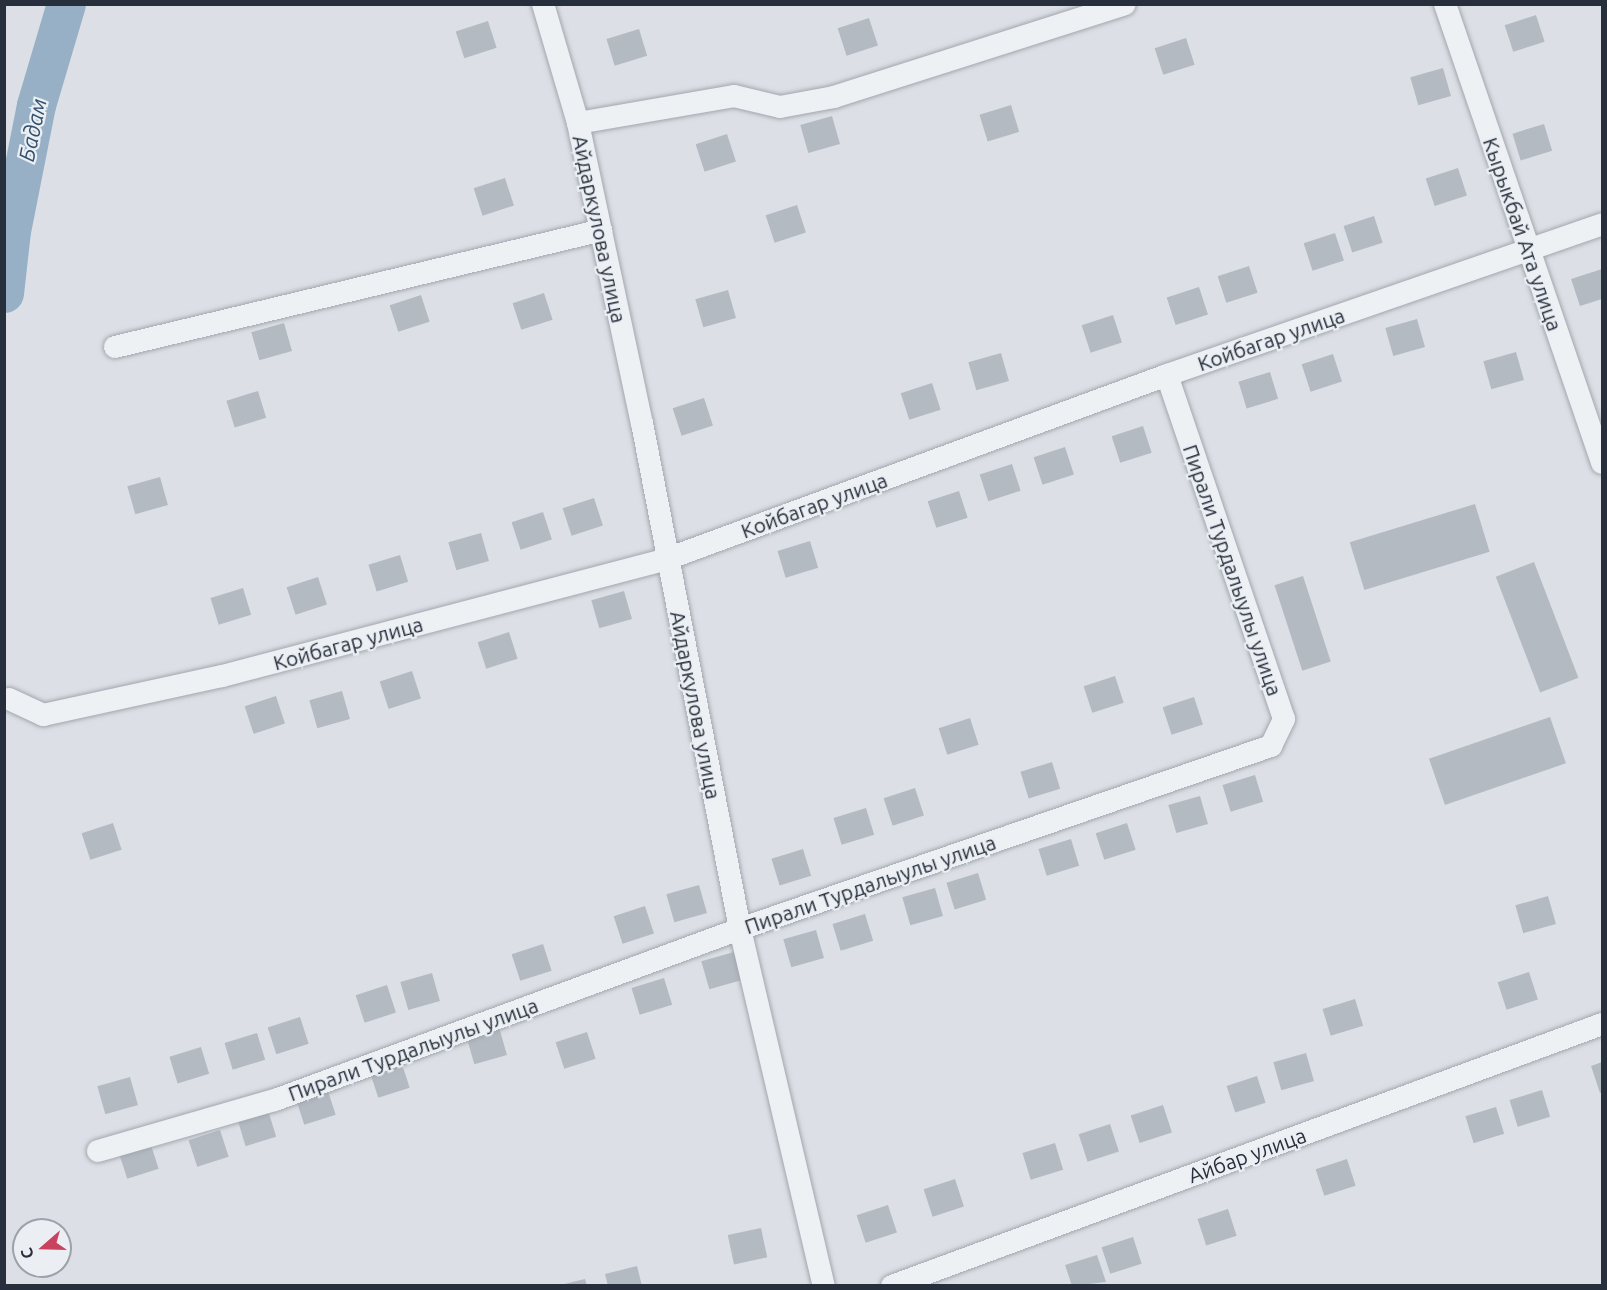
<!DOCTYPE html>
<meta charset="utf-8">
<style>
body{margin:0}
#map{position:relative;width:1607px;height:1290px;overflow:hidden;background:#dce0e6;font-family:Ubuntu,sans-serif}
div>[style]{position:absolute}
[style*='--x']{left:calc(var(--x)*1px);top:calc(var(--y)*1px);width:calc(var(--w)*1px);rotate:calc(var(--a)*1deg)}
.river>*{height:39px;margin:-19.5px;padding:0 19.5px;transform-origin:19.5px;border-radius:19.5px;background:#97b0c5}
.building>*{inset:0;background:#b3bac2;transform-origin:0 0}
.roads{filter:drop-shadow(0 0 2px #a2a7af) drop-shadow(0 0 2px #a2a7af)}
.minor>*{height:22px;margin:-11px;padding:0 11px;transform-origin:11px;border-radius:11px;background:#eef1f4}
span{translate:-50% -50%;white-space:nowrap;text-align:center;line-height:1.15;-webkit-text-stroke:4.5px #ebeff4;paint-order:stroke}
.street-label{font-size:21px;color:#262f3b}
.water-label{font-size:22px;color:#32506e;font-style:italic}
.frame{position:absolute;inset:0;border:6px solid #262f3b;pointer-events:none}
.north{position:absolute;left:12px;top:1218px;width:60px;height:60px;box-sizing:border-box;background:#ebeff4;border:2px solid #9ca2aa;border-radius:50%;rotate:250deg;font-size:16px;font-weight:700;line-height:24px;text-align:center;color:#262f3b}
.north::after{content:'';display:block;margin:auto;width:21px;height:27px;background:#c9425f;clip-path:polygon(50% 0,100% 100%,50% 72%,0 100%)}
</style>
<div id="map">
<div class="river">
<i style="--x:4;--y:293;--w:62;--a:-83.6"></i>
<i style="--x:11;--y:231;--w:128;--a:-78.8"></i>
<i style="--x:36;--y:105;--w:105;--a:-73.5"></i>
</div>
<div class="building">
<i style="left:1536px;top:15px;width:28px;height:33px;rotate:72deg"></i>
<i style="left:869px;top:18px;width:29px;height:33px;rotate:72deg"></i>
<i style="left:488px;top:21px;width:28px;height:34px;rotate:72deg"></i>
<i style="left:639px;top:29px;width:28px;height:34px;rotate:73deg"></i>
<i style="left:1186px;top:38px;width:28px;height:33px;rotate:72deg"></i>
<i style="left:1443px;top:68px;width:29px;height:34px;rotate:74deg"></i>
<i style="left:1011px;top:105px;width:28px;height:33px;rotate:73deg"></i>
<i style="left:832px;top:116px;width:29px;height:33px;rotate:74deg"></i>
<i style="left:1544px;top:124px;width:28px;height:33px;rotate:73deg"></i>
<i style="left:727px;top:134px;width:29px;height:33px;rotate:72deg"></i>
<i style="left:1458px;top:168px;width:29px;height:34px;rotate:72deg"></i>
<i style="left:505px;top:178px;width:29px;height:33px;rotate:72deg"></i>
<i style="left:797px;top:205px;width:29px;height:33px;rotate:72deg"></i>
<i style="left:1374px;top:216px;width:28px;height:32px;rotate:72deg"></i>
<i style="left:1335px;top:233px;width:29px;height:33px;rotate:72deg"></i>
<i style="left:1249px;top:266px;width:28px;height:33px;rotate:72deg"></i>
<i style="clip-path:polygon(1602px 269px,1602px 299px,1580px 306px,1571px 279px)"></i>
<i style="left:1199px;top:287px;width:29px;height:34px;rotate:72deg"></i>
<i style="left:728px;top:290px;width:29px;height:34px;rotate:74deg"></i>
<i style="left:544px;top:293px;width:28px;height:33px;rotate:72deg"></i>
<i style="left:421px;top:295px;width:28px;height:33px;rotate:72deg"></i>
<i style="left:1113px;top:315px;width:29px;height:33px;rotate:72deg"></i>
<i style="left:1417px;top:319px;width:29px;height:33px;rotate:74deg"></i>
<i style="left:284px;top:323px;width:29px;height:34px;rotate:74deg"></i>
<i style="left:1516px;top:352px;width:29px;height:34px;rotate:74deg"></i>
<i style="left:1001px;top:353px;width:29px;height:34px;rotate:74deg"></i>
<i style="left:1333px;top:354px;width:29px;height:33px;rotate:72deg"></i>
<i style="left:1270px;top:372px;width:28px;height:33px;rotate:73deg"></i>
<i style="left:932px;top:383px;width:28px;height:33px;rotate:72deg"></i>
<i style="left:258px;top:391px;width:28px;height:33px;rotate:73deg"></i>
<i style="left:704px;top:398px;width:29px;height:33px;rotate:72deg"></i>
<i style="left:1143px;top:426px;width:28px;height:33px;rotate:72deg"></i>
<i style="left:1065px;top:447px;width:29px;height:33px;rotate:72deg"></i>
<i style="left:1012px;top:464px;width:28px;height:34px;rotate:72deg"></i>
<i style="left:160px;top:477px;width:29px;height:34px;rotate:74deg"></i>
<i style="left:959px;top:491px;width:28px;height:33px;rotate:72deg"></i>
<i style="left:594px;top:498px;width:29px;height:33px;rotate:72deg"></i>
<i style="left:1475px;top:504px;width:50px;height:131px;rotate:73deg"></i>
<i style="left:543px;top:512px;width:29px;height:33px;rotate:72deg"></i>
<i style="left:481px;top:533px;width:29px;height:34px;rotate:74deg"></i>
<i style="left:810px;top:541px;width:28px;height:34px;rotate:73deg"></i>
<i style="left:400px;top:555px;width:28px;height:33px;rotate:73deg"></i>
<i style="left:1534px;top:562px;width:124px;height:41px;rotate:69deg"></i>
<i style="left:1303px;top:576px;width:90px;height:30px;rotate:72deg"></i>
<i style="left:318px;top:577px;width:29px;height:33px;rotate:72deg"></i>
<i style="left:243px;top:588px;width:28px;height:34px;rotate:73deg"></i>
<i style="left:624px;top:591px;width:29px;height:34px;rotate:74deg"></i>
<i style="left:509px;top:632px;width:28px;height:33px;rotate:72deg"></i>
<i style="left:412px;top:671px;width:29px;height:34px;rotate:72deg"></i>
<i style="left:1115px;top:676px;width:28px;height:33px;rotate:72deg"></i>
<i style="left:342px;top:691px;width:29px;height:34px;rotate:74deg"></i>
<i style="left:276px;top:696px;width:29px;height:33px;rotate:72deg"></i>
<i style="left:1194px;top:697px;width:29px;height:33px;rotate:72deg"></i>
<i style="left:1550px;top:717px;width:49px;height:128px;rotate:71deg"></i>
<i style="left:970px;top:718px;width:28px;height:33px;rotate:72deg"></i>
<i style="left:1052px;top:762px;width:28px;height:33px;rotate:73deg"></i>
<i style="left:1255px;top:775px;width:28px;height:34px;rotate:73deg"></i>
<i style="left:915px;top:788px;width:29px;height:33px;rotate:72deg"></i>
<i style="left:1200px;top:796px;width:29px;height:33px;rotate:74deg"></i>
<i style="left:866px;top:808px;width:28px;height:34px;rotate:73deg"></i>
<i style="left:113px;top:823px;width:28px;height:33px;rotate:72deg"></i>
<i style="left:1127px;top:823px;width:28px;height:33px;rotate:72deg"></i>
<i style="left:1071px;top:839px;width:28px;height:34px;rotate:73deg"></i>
<i style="left:803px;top:849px;width:28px;height:33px;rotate:73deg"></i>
<i style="left:978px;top:873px;width:28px;height:33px;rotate:73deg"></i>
<i style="left:699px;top:885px;width:29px;height:34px;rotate:74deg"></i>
<i style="left:935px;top:888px;width:29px;height:34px;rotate:74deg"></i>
<i style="left:1548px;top:896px;width:29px;height:34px;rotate:74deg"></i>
<i style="left:645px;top:906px;width:29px;height:33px;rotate:72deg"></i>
<i style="left:865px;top:914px;width:28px;height:34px;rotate:73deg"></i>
<i style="left:816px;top:930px;width:29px;height:34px;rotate:74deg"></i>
<i style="left:543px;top:944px;width:28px;height:33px;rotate:72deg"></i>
<i style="left:734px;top:952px;width:29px;height:34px;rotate:74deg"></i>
<i style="left:1529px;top:972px;width:29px;height:33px;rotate:72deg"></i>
<i style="left:432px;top:973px;width:29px;height:33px;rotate:74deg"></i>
<i style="left:664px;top:978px;width:28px;height:34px;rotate:73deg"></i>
<i style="left:387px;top:985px;width:29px;height:33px;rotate:72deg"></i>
<i style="left:1355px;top:999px;width:28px;height:34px;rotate:73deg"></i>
<i style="left:300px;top:1017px;width:28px;height:34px;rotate:72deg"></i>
<i style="left:499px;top:1027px;width:29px;height:34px;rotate:74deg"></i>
<i style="left:587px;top:1032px;width:28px;height:33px;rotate:72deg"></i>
<i style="left:257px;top:1033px;width:28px;height:34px;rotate:73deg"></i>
<i style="left:201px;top:1047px;width:28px;height:33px;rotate:73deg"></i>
<i style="left:1306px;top:1053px;width:29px;height:34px;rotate:74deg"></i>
<i style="left:401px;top:1061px;width:28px;height:33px;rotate:72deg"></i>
<i style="clip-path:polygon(1602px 1062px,1602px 1092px,1600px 1093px,1591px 1066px)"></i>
<i style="left:1257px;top:1076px;width:28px;height:32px;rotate:72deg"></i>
<i style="left:130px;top:1077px;width:29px;height:34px;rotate:74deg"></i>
<i style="left:327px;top:1088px;width:28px;height:33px;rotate:72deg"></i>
<i style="left:1542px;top:1090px;width:28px;height:34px;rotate:73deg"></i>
<i style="left:1163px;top:1105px;width:29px;height:34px;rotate:72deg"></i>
<i style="left:1496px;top:1107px;width:28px;height:32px;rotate:73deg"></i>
<i style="left:268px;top:1110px;width:28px;height:32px;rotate:73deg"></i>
<i style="left:1110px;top:1124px;width:29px;height:33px;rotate:72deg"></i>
<i style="left:220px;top:1130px;width:28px;height:33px;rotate:72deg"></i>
<i style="left:150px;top:1142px;width:28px;height:33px;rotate:72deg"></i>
<i style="left:1055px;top:1143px;width:28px;height:34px;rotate:73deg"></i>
<i style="left:1347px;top:1159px;width:28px;height:33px;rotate:72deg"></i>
<i style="left:955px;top:1179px;width:29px;height:33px;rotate:72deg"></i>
<i style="left:888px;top:1205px;width:29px;height:33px;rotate:72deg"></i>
<i style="left:1228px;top:1209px;width:28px;height:32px;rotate:72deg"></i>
<i style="left:761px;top:1228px;width:30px;height:34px;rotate:78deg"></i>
<i style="left:1133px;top:1237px;width:28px;height:33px;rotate:72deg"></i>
<i style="clip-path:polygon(1097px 1255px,1106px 1282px,1072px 1286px,1065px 1265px)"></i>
<i style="clip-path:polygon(637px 1266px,642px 1286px,608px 1286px,605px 1274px)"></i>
<i style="clip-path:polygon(585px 1279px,587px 1286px,560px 1286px,560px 1285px)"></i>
</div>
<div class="roads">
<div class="minor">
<i style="--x:543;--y:4;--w:124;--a:73.6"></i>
<i style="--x:578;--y:123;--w:307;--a:78"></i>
<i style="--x:642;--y:423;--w:515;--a:79.04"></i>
<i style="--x:740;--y:929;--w:367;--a:76.8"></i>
<i style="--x:1445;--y:4;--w:485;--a:71.1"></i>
<i style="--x:578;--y:123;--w:158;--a:-9.8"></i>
<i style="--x:734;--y:96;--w:47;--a:13.4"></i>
<i style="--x:780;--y:107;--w:55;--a:-10.5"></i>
<i style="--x:834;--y:97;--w:305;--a:-17.7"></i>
<i style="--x:115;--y:347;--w:500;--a:-13.5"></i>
<i style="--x:9;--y:699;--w:38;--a:25"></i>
<i style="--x:43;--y:715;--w:183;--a:-12.3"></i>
<i style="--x:222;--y:676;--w:460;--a:-14.7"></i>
<i style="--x:667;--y:559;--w:533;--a:-20.2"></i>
<i style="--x:1167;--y:375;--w:460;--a:-19.1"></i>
<i style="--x:98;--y:1151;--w:184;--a:-16.1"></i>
<i style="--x:275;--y:1100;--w:495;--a:-20.2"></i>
<i style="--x:740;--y:929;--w:562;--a:-19.02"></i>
<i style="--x:1271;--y:746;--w:30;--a:-64"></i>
<i style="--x:1284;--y:719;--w:363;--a:-108.8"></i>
<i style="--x:892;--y:1286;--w:757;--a:-20.25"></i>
</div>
</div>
<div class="street-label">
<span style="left:600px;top:229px;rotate:78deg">Айдаркулова улица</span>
<span style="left:1523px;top:234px;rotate:71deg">Кырыкбай Ата улица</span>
<span style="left:1271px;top:339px;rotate:-19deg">Койбагар улица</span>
<span style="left:814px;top:505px;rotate:-20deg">Койбагар улица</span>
<span style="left:1233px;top:570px;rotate:71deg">Пирали Турдалыулы улица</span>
<span style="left:348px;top:643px;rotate:-15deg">Койбагар улица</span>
<span style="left:696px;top:705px;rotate:79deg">Айдаркулова улица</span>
<span style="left:870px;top:884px;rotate:-19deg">Пирали Турдалыулы улица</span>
<span style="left:413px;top:1049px;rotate:-20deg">Пирали Турдалыулы улица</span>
<span style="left:1247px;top:1155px;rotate:-20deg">Айбар улица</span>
</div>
<div class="water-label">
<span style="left:32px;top:130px;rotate:-78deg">Бадам</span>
</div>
<div class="frame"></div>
<div class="north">С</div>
</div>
